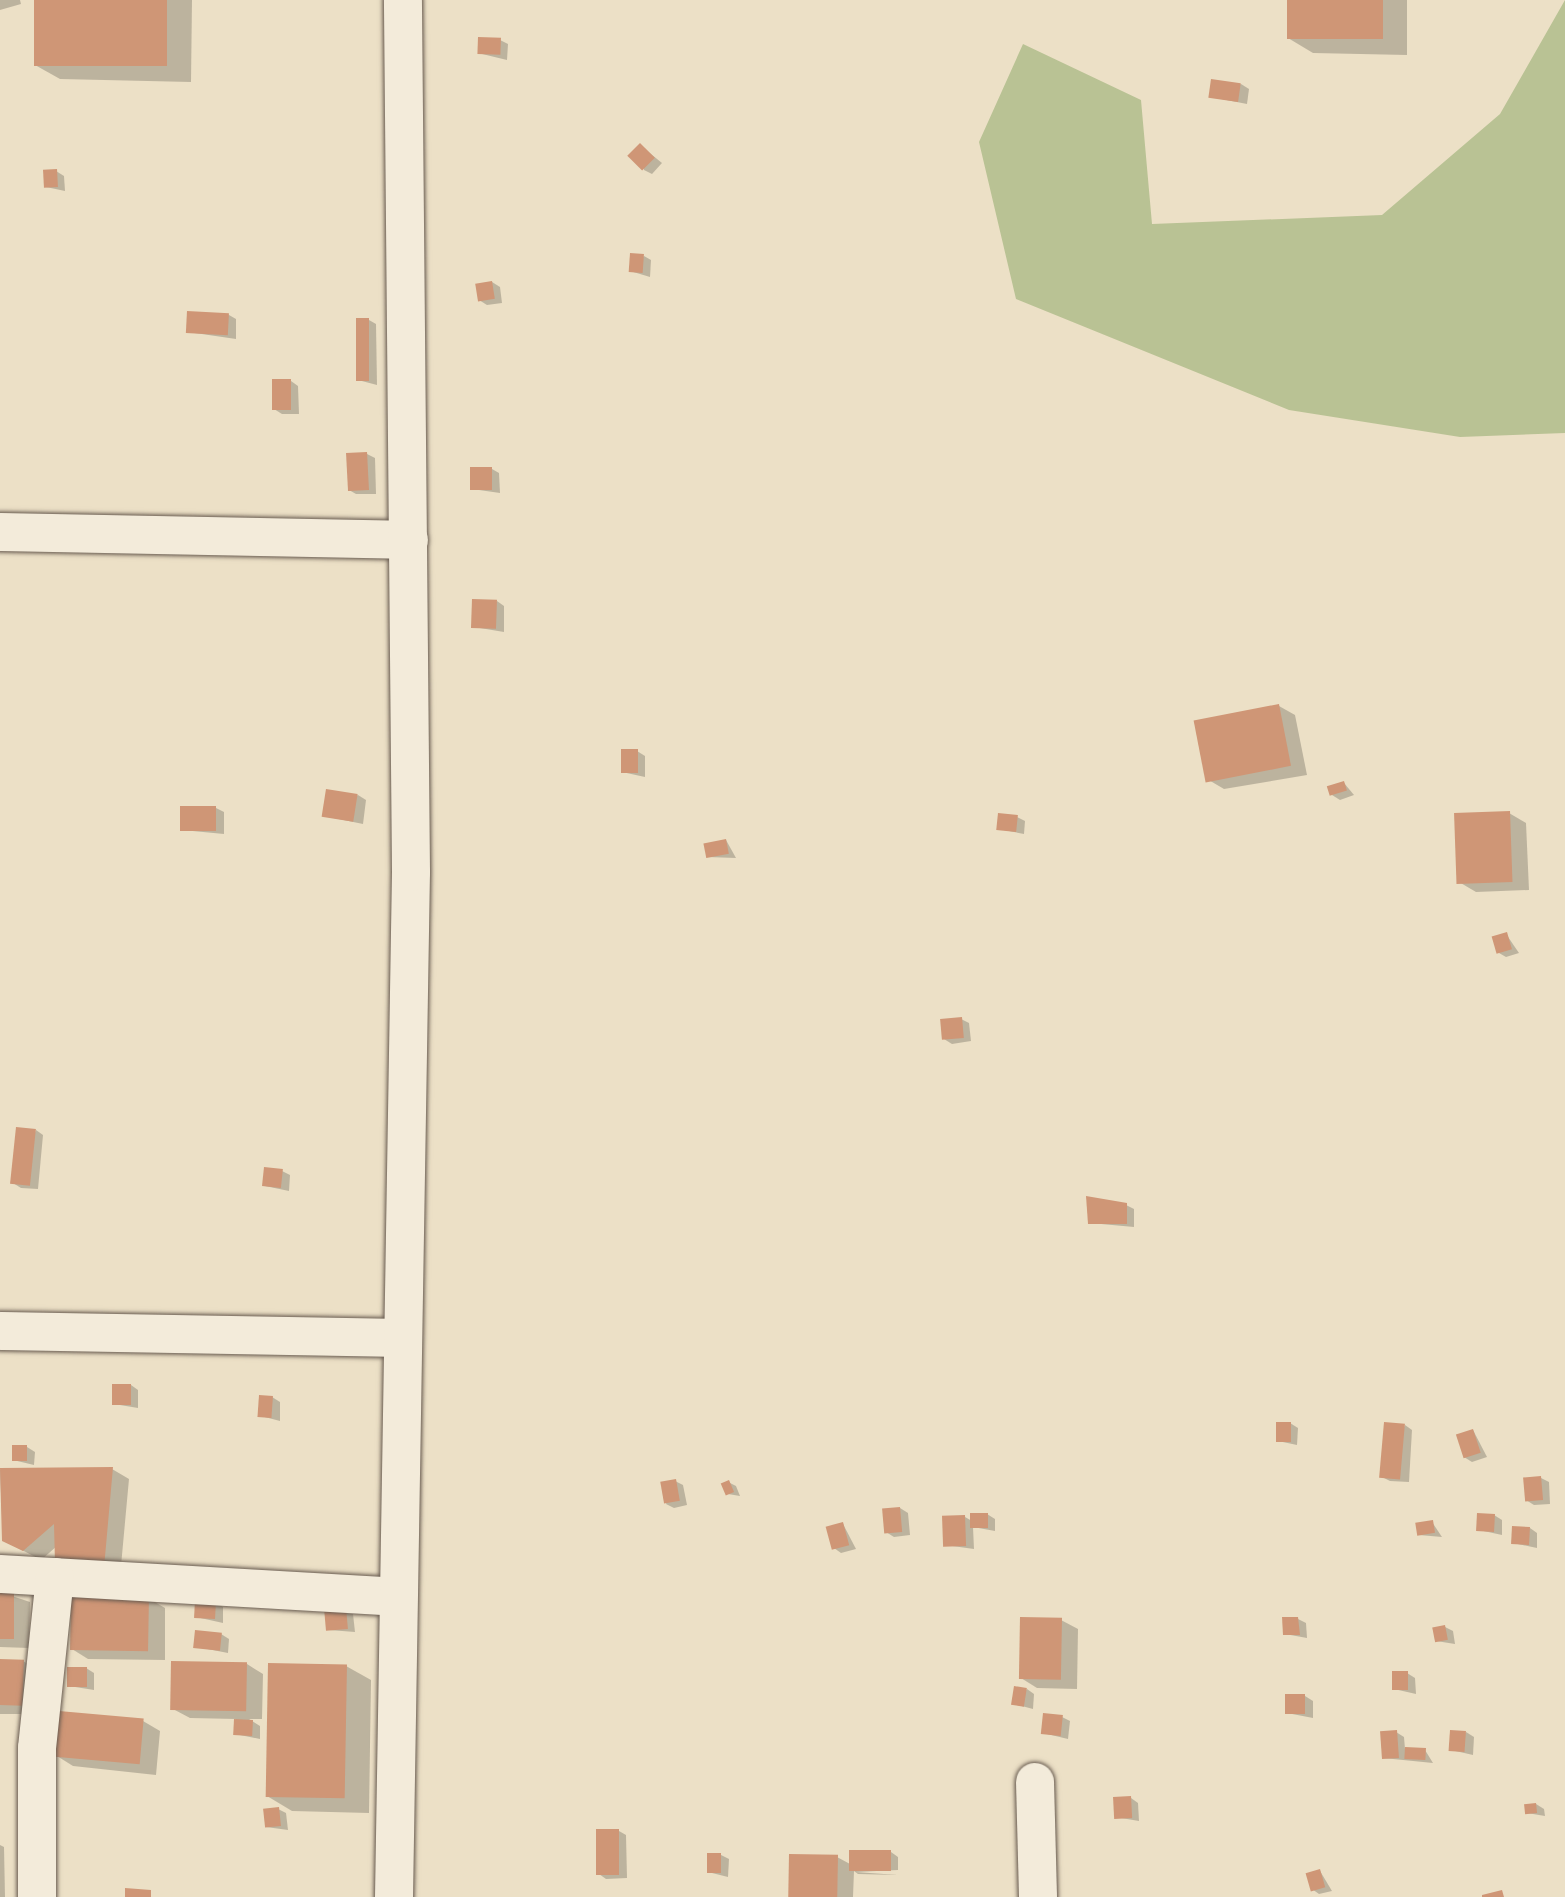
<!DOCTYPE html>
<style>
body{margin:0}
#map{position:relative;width:1565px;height:1897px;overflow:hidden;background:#ece0c6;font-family:"IM FELL English",serif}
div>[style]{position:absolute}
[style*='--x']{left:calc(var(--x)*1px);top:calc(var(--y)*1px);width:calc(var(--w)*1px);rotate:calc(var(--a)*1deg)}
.green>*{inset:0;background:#b9c294}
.shadow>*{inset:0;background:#0003}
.building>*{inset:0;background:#cf9676;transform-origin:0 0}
.roads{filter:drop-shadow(0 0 2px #685b50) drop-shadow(0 0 2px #685b50)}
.minor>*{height:38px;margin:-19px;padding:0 19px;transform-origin:19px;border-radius:19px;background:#f3ebda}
span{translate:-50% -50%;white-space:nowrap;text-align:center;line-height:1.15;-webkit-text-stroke:5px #f3ebda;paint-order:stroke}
</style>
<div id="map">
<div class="green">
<i style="clip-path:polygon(1565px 0,1565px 433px,1460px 437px,1289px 410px,1016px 299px,979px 142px,1023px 44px,1141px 100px,1152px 224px,1382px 215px,1500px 114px)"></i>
</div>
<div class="shadow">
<i style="clip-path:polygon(0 0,20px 0,21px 4px,0 10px)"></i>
<i style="clip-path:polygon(36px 0,192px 0,191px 82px,60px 79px,35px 65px)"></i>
<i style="clip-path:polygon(1288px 0,1407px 0,1407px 55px,1313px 53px,1288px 38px)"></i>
<i style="clip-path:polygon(500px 40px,508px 44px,507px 60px,478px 53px)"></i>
<i style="clip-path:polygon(1241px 84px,1249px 89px,1247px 104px,1211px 97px)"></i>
<i style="clip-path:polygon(641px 146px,662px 163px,652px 174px,644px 170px)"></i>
<i style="clip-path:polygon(56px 171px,64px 176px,65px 191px,46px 187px)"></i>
<i style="clip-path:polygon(644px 256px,651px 260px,650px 277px,630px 271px)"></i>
<i style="clip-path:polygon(492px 282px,500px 287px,502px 303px,487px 305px,479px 300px)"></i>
<i style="clip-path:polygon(229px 315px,236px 319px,236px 339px,188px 332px)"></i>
<i style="clip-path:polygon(369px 320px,376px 324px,377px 385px,358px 380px)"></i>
<i style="clip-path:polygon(291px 381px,298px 386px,299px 414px,282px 414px,274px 409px)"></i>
<i style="clip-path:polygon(367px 454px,375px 458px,376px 494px,356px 494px,349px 490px)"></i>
<i style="clip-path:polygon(492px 469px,499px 473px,500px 493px,472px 489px)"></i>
<i style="clip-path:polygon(497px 601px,504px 606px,504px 632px,474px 627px)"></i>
<i style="clip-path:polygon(1279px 706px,1295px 715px,1307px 775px,1224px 789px,1207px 779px)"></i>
<i style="clip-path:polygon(637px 751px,645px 756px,645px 777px,622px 772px)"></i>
<i style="clip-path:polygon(1344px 783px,1354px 795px,1340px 800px,1332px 795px)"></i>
<i style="clip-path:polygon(358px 795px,366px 800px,363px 824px,324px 816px)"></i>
<i style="clip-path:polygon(216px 808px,224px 812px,224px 834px,182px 830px)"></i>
<i style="clip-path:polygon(1509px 813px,1526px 823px,1529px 890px,1476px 892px,1459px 882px)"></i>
<i style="clip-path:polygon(1017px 817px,1025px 821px,1024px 834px,999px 829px)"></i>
<i style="clip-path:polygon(726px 840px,736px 858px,707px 857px)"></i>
<i style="clip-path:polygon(1506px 934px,1519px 953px,1506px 957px,1499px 953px)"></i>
<i style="clip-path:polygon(961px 1019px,969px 1023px,971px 1041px,952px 1044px,944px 1039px)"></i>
<i style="clip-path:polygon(36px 1130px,43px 1135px,38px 1189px,21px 1188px,13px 1183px)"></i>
<i style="clip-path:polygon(282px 1171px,290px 1175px,289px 1191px,265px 1186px)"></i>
<i style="clip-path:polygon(1126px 1205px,1134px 1209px,1134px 1227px,1090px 1223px)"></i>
<i style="clip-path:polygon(131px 1385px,138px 1390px,138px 1408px,114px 1404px)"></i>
<i style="clip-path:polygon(272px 1397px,280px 1402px,280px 1421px,261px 1416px)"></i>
<i style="clip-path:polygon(1290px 1423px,1298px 1428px,1297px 1445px,1278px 1441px)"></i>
<i style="clip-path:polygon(1405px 1425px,1412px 1430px,1409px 1482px,1390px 1481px,1382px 1477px)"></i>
<i style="clip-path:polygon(1473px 1430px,1487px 1457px,1472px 1462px,1464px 1457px)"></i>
<i style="clip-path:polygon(27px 1447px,35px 1452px,34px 1465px,13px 1460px)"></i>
<i style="clip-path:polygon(112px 1469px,129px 1479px,120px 1577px,57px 1546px,41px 1560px,3px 1540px,0 1470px)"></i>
<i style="clip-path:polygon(1541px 1478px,1549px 1482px,1550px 1504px,1534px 1505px,1526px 1500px)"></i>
<i style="clip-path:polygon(675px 1481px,683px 1485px,687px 1505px,674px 1508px,666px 1504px)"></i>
<i style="clip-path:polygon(728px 1482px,736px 1486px,740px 1496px,728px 1494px)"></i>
<i style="clip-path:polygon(900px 1508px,908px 1513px,910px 1535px,894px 1537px,886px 1532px)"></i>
<i style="clip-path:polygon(987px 1514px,995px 1519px,995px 1531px,973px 1527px,974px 1549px,945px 1545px,965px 1517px,972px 1521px)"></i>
<i style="clip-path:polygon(1494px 1515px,1502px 1520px,1502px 1535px,1479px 1530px)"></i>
<i style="clip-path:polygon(1432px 1522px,1442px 1537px,1419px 1535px)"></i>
<i style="clip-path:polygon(843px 1524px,856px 1549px,841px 1553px,834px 1548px)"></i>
<i style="clip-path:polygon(1530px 1528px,1537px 1533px,1537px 1548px,1513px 1543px)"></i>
<i style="clip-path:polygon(0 1592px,30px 1602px,29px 1648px,0 1647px)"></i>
<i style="clip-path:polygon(148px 1598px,165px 1608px,165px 1660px,88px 1659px,72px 1649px)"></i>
<i style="clip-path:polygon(216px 1603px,223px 1607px,223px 1623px,196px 1617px)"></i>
<i style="clip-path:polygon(326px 1611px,353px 1614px,355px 1632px,329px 1630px)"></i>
<i style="clip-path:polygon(1298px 1619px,1306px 1623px,1307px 1638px,1285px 1634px)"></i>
<i style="clip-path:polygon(1061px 1620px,1078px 1629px,1077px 1689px,1037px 1688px,1021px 1678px)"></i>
<i style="clip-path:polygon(1445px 1627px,1453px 1631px,1455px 1644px,1436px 1641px)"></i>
<i style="clip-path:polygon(221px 1634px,229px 1639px,228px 1653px,197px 1647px)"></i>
<i style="clip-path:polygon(0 1661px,23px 1661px,40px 1671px,40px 1714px,0 1714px)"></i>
<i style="clip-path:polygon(247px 1664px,263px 1674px,262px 1719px,249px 1719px,260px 1726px,260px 1739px,235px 1734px,236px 1719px,190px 1718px,173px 1709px)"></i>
<i style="clip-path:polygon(346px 1666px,371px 1680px,369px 1813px,292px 1811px,267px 1796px)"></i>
<i style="clip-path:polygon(86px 1668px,94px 1673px,94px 1690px,69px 1686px)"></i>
<i style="clip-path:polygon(1407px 1673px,1415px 1678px,1416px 1694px,1394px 1689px)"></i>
<i style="clip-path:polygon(1027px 1689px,1034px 1694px,1033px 1709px,1014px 1704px)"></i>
<i style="clip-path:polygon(1305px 1696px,1313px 1701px,1313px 1718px,1287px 1713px)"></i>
<i style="clip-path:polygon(1062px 1717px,1070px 1721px,1068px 1739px,1043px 1733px)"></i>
<i style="clip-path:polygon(143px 1721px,160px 1731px,156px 1775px,73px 1766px,57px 1756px)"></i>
<i style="clip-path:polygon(1396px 1732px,1404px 1737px,1405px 1749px,1425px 1750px,1433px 1763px,1383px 1758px)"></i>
<i style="clip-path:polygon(1466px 1732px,1474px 1737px,1473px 1755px,1451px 1750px)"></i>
<i style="clip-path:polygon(1131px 1798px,1138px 1803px,1139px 1821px,1115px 1817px)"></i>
<i style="clip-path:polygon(1536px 1804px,1544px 1809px,1545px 1816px,1527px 1813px)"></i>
<i style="clip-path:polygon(278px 1809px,286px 1813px,288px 1830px,266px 1827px)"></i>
<i style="clip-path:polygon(619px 1831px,626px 1835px,627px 1878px,606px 1879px,599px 1874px)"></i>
<i style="clip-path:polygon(0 1845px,4px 1847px,5px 1897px,0 1897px)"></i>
<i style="clip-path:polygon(891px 1852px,898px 1857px,898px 1870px,856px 1872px,898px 1875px,858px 1874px,854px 1871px,853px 1897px,790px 1897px,837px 1857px,850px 1864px)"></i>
<i style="clip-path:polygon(721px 1855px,729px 1859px,728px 1877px,708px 1872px)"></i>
<i style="clip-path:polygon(1320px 1871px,1332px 1891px,1319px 1894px,1312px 1889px)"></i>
</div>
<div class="building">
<i style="left:34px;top:0;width:133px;height:66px"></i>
<i style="left:1287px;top:0;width:96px;height:39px"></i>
<i style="left:478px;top:37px;width:23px;height:17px;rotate:2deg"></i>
<i style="left:1211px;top:79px;width:30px;height:19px;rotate:8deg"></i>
<i style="left:640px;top:143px;width:21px;height:18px;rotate:45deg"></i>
<i style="left:57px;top:169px;width:18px;height:14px;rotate:87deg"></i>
<i style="left:630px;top:253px;width:14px;height:19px;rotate:4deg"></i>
<i style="left:492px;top:281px;width:18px;height:17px;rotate:81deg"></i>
<i style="left:187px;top:311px;width:42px;height:22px;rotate:3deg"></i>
<i style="left:356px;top:318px;width:13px;height:63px"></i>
<i style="left:272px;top:379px;width:19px;height:31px"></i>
<i style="left:367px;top:452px;width:38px;height:21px;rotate:87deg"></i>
<i style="left:470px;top:467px;width:22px;height:23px"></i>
<i style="left:472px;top:599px;width:25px;height:29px;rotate:2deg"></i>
<i style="left:1279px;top:704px;width:63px;height:87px;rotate:79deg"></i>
<i style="left:621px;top:749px;width:17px;height:24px"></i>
<i style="left:1344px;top:781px;width:10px;height:18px;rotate:73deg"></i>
<i style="left:326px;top:789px;width:32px;height:28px;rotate:9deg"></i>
<i style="left:180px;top:806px;width:36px;height:25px"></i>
<i style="left:1510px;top:811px;width:71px;height:56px;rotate:88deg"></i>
<i style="left:998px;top:813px;width:20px;height:17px;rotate:6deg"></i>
<i style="left:726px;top:839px;width:15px;height:23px;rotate:79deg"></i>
<i style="left:1507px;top:932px;width:18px;height:16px;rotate:74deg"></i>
<i style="left:962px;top:1017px;width:21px;height:22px;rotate:85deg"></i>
<i style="left:16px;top:1127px;width:20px;height:57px;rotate:6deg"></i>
<i style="left:264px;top:1167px;width:19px;height:19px;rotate:6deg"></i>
<i style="clip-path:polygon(1086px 1196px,1127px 1203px,1127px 1224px,1088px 1224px)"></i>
<i style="left:112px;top:1384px;width:19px;height:21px"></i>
<i style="left:259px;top:1395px;width:14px;height:22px;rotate:4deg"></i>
<i style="left:1276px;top:1422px;width:15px;height:20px"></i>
<i style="left:1384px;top:1422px;width:21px;height:56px;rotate:5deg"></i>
<i style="left:1473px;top:1429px;width:25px;height:18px;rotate:72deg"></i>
<i style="left:12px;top:1445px;width:15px;height:16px"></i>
<i style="clip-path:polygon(113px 1467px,104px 1568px,55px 1564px,54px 1524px,23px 1551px,2px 1541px,0 1468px)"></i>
<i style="left:1541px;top:1476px;width:24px;height:18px;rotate:85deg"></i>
<i style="left:676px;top:1479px;width:22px;height:16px;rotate:80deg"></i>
<i style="left:729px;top:1480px;width:13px;height:9px;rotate:67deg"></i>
<i style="left:900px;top:1507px;width:25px;height:18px;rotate:85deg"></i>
<i style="left:970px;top:1513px;width:18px;height:15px"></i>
<i style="left:1477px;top:1513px;width:18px;height:18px;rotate:3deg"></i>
<i style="left:965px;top:1515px;width:31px;height:23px;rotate:88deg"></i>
<i style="left:1433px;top:1520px;width:13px;height:18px;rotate:81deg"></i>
<i style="left:843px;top:1522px;width:24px;height:18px;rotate:75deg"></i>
<i style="left:1512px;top:1526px;width:18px;height:18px;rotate:3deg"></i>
<i style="left:0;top:1591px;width:14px;height:48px"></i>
<i style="left:71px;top:1595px;width:78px;height:55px;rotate:1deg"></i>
<i style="left:195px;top:1600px;width:21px;height:18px;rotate:3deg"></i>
<i style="left:346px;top:1607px;width:22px;height:22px;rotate:85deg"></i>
<i style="left:1020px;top:1617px;width:42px;height:62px;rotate:1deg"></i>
<i style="clip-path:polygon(1282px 1617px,1298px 1617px,1300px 1635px,1283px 1635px)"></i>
<i style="left:1445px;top:1625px;width:15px;height:13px;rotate:79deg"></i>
<i style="left:195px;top:1630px;width:27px;height:18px;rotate:6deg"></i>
<i style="left:0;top:1659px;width:24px;height:46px;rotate:2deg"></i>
<i style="left:171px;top:1661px;width:76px;height:49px;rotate:1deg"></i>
<i style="left:268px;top:1663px;width:79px;height:134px;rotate:1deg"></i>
<i style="left:67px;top:1667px;width:20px;height:20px"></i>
<i style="left:1408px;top:1671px;width:19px;height:16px;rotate:90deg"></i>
<i style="left:1014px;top:1686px;width:13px;height:19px;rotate:9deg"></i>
<i style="left:1285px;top:1694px;width:20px;height:20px"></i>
<i style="left:59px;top:1711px;width:85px;height:46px;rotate:5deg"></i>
<i style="left:1043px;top:1713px;width:20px;height:21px;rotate:6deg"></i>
<i style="left:234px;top:1719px;width:19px;height:16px;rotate:3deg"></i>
<i style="left:1397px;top:1730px;width:28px;height:17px;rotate:86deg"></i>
<i style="left:1450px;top:1730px;width:16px;height:21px;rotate:4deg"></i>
<i style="left:1405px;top:1747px;width:21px;height:12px;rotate:3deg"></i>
<i style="left:1131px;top:1796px;width:22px;height:18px;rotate:87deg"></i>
<i style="left:1536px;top:1803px;width:10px;height:12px;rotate:84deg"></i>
<i style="left:279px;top:1807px;width:19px;height:16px;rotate:84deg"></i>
<i style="left:596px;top:1829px;width:23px;height:46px"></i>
<i style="left:849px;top:1850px;width:42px;height:21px"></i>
<i style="left:707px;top:1853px;width:14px;height:20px"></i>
<i style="left:789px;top:1854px;width:49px;height:43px;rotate:1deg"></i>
<i style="left:1320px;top:1869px;width:19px;height:15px;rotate:74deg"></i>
<i style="clip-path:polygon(125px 1888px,151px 1890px,151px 1897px,125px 1897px)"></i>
<i style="clip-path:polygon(1502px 1890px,1504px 1897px,1482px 1897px,1482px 1895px)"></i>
</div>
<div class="roads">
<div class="minor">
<i style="--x:0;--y:532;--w:409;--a:1.1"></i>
<i style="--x:0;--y:1331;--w:399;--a:1"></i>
<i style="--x:0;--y:1574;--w:395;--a:3.3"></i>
<i style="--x:1035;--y:1782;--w:115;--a:88.5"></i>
<i style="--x:37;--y:1897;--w:149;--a:-90"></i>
<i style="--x:37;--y:1748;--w:172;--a:-84"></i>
<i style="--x:394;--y:1897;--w:1025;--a:-89.05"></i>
<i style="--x:411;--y:872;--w:872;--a:-90.53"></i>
</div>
</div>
</div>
